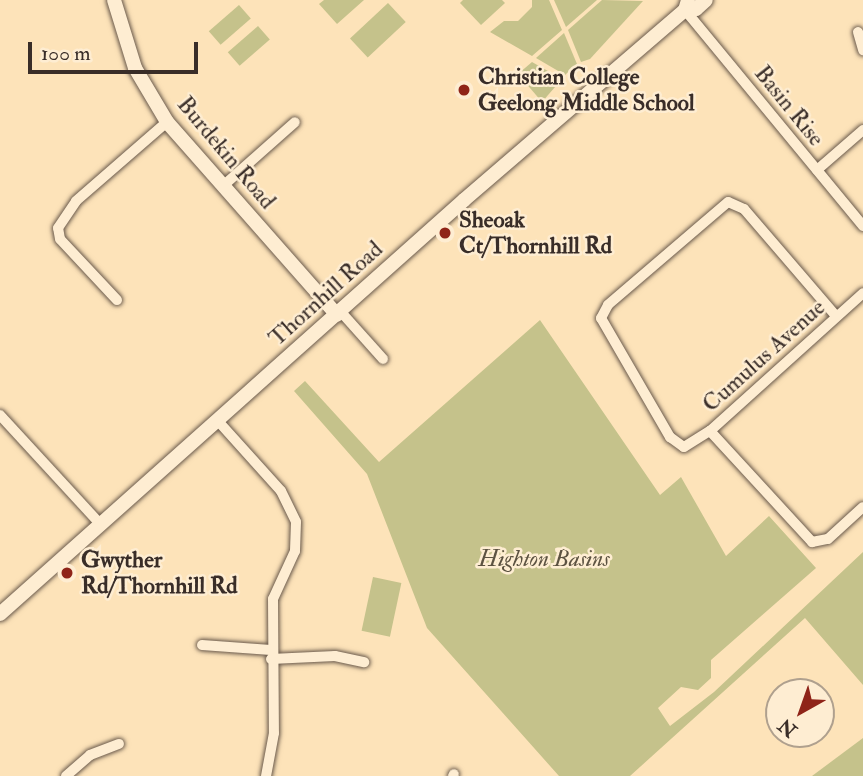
<!DOCTYPE html>
<style>
body{margin:0}
#map{position:relative;width:863px;height:776px;overflow:hidden;background:#fde3b9;font-family:"IM FELL Double Pica",serif}
div>[style]{position:absolute}
[style*='--x']{left:calc(var(--x)*1px);top:calc(var(--y)*1px);width:calc(var(--w)*1px);rotate:calc(var(--a)*1deg)}
.green>*{inset:0;background:#c5c28b;transform-origin:0 0}
.roads{filter:drop-shadow(0 0 2px #6a5a4c) drop-shadow(0 0 2px #6a5a4c)}
.street>*{height:10px;margin:-5px;padding:0 5px;transform-origin:5px;border-radius:5px;background:#feedd2}
.secondary>*{height:14px;margin:-7px;padding:0 7px;transform-origin:7px;border-radius:7px;background:#feedd2}
.dots>*{width:19px;height:19px;translate:-50% -50%;box-sizing:border-box;border:4px solid #feedd2;border-radius:50%}
span{translate:-50% -50%;white-space:nowrap;text-align:center;line-height:1.15;-webkit-text-stroke:5px #feedd2;paint-order:stroke}
.poi-label{font-size:23px;color:#392d28;font-weight:700}
.left{translate:0 -50%;text-align:left}
.street-label{font-size:23px;color:#392d28}
.park-label{font-size:23px;color:#5c5241;font-style:italic}
.north{position:absolute;left:765px;top:678px;width:70px;height:70px;box-sizing:border-box;background:#feedd2;border:2px solid #afa08e;border-radius:50%;rotate:220deg;font-size:19px;font-weight:700;line-height:28px;text-align:center;color:#392d28}
.north::after{content:'';display:block;margin:auto;width:24px;height:32px;background:#8f2418;clip-path:polygon(50% 0,100% 100%,50% 72%,0 100%)}
.scale{position:absolute;left:28px;top:42px;width:170px;height:32px;box-sizing:border-box;border:4px solid #392d28;border-top:0;padding-left:9px;font-size:21px;line-height:24px;white-space:nowrap;color:#392d28;-webkit-text-stroke:5px #feedd2;paint-order:stroke}
</style>
<div id="map">
<div class="green">
<i style="clip-path:polygon(324px 0,364px 0,337px 24px,319px 4px)"></i>
<i style="clip-path:polygon(463px 0,502px 0,505px 3px,481px 25px,460px 3px)"></i>
<i style="clip-path:polygon(532px 0,549px 0,562px 30px,532px 56px,490px 32px,504px 21px,518px 21px,532px 7px)"></i>
<i style="clip-path:polygon(554px 0,597px 0,566px 27px)"></i>
<i style="clip-path:polygon(602px 0,643px 1px,590px 59px,581px 62px,568px 30px)"></i>
<i style="left:388px;top:3px;width:26px;height:52px;rotate:47deg"></i>
<i style="left:239px;top:5px;width:18px;height:40px;rotate:49deg"></i>
<i style="left:258px;top:26px;width:18px;height:40px;rotate:49deg"></i>
<i style="clip-path:polygon(564px 33px,577px 64px,565px 75px,536px 58px)"></i>
<i style="clip-path:polygon(532px 62px,562px 79px,542px 102px,518px 74px)"></i>
<i style="clip-path:polygon(540px 320px,660px 495px,681px 477px,726px 556px,769px 516px,816px 568px,711px 660px,711px 678px,698px 690px,681px 687px,658px 708px,670px 726px,714px 692px,863px 552px,863px 685px,805px 618px,630px 776px,559px 776px,427px 628px,367px 474px,294px 391px,305px 381px,379px 462px)"></i>
<i style="left:373px;top:577px;width:29px;height:55px;rotate:12deg"></i>
<i style="clip-path:polygon(863px 738px,863px 776px,812px 776px)"></i>
</div>
<div class="roads">
<div class="street">
<i style="--x:685;--y:10;--w:280;--a:50.5"></i>
<i style="--x:858;--y:32;--w:19;--a:74"></i>
<i style="--x:817;--y:170;--w:61;--a:-41"></i>
<i style="--x:223;--y:186;--w:96;--a:-41.6"></i>
<i style="--x:117;--y:300;--w:83;--a:-133.1"></i>
<i style="--x:60;--y:239;--w:11;--a:-100"></i>
<i style="--x:58;--y:228;--w:32;--a:-56"></i>
<i style="--x:76;--y:201;--w:121;--a:-41"></i>
<i style="--x:341;--y:312;--w:63;--a:48.2"></i>
<i style="--x:836;--y:316;--w:141;--a:-130.7"></i>
<i style="--x:744;--y:209;--w:17;--a:-156"></i>
<i style="--x:728;--y:202;--w:158;--a:139.4"></i>
<i style="--x:608;--y:305;--w:15;--a:118"></i>
<i style="--x:601;--y:318;--w:138;--a:59.9"></i>
<i style="--x:670;--y:437;--w:17;--a:36"></i>
<i style="--x:684;--y:447;--w:31;--a:-32"></i>
<i style="--x:710;--y:431;--w:206;--a:-42"></i>
<i style="--x:0;--y:415;--w:149;--a:47.4"></i>
<i style="--x:218;--y:421;--w:94;--a:48"></i>
<i style="--x:281;--y:491;--w:34;--a:64"></i>
<i style="--x:296;--y:522;--w:29;--a:92"></i>
<i style="--x:295;--y:551;--w:53;--a:114.6"></i>
<i style="--x:273;--y:599;--w:134;--a:89.6"></i>
<i style="--x:274;--y:733;--w:44;--a:100.5"></i>
<i style="--x:710;--y:431;--w:151;--a:47.4"></i>
<i style="--x:812;--y:542;--w:16;--a:-11"></i>
<i style="--x:828;--y:539;--w:47;--a:-42.4"></i>
<i style="--x:202;--y:645;--w:69;--a:4.1"></i>
<i style="--x:271;--y:659;--w:64;--a:-2.7"></i>
<i style="--x:335;--y:656;--w:30;--a:12"></i>
<i style="--x:66;--y:776;--w:32;--a:-41"></i>
<i style="--x:90;--y:755;--w:31;--a:-21"></i>
<i style="--x:453;--y:776;--w:2;--a:-63"></i>
</div>
<div class="secondary">
<i style="--x:114;--y:0;--w:71;--a:72.8"></i>
<i style="--x:135;--y:68;--w:63;--a:59.3"></i>
<i style="--x:167;--y:122;--w:257;--a:48.6"></i>
<i style="--x:685;--y:10;--w:11;--a:-5"></i>
<i style="--x:696;--y:9;--w:13;--a:-42"></i>
<i style="--x:0;--y:614;--w:622;--a:-41.74"></i>
<i style="--x:464;--y:200;--w:291;--a:-40.7"></i>
<i style="--x:685;--y:10;--w:10;--a:-73"></i>
</div>
</div>
<div class="dots">
<i style="left:464px;top:90px;background:#8f2418"></i>
<i style="left:445px;top:233px;background:#8f2418"></i>
<i style="left:67px;top:573px;background:#8f2418"></i>
</div>
<div class="poi-label">
<span class="left" style="left:478px;top:90px">Christian College<br>Geelong Middle School</span>
<span class="left" style="left:459px;top:233px">Sheoak<br>Ct/Thornhill Rd</span>
<span class="left" style="left:81px;top:573px">Gwyther<br>Rd/Thornhill Rd</span>
</div>
<div class="street-label">
<span style="left:789px;top:106px;rotate:51deg">Basin Rise</span>
<span style="left:226px;top:153px;rotate:50deg">Burdekin Road</span>
<span style="left:326px;top:294px;rotate:-42deg">Thornhill Road</span>
<span style="left:764px;top:356px;rotate:-42deg">Cumulus Avenue</span>
</div>
<div class="park-label">
<span style="left:544px;top:559px">Highton Basins</span>
</div>
<div class="north">N</div>
<div class="scale">100 m</div>
</div>
